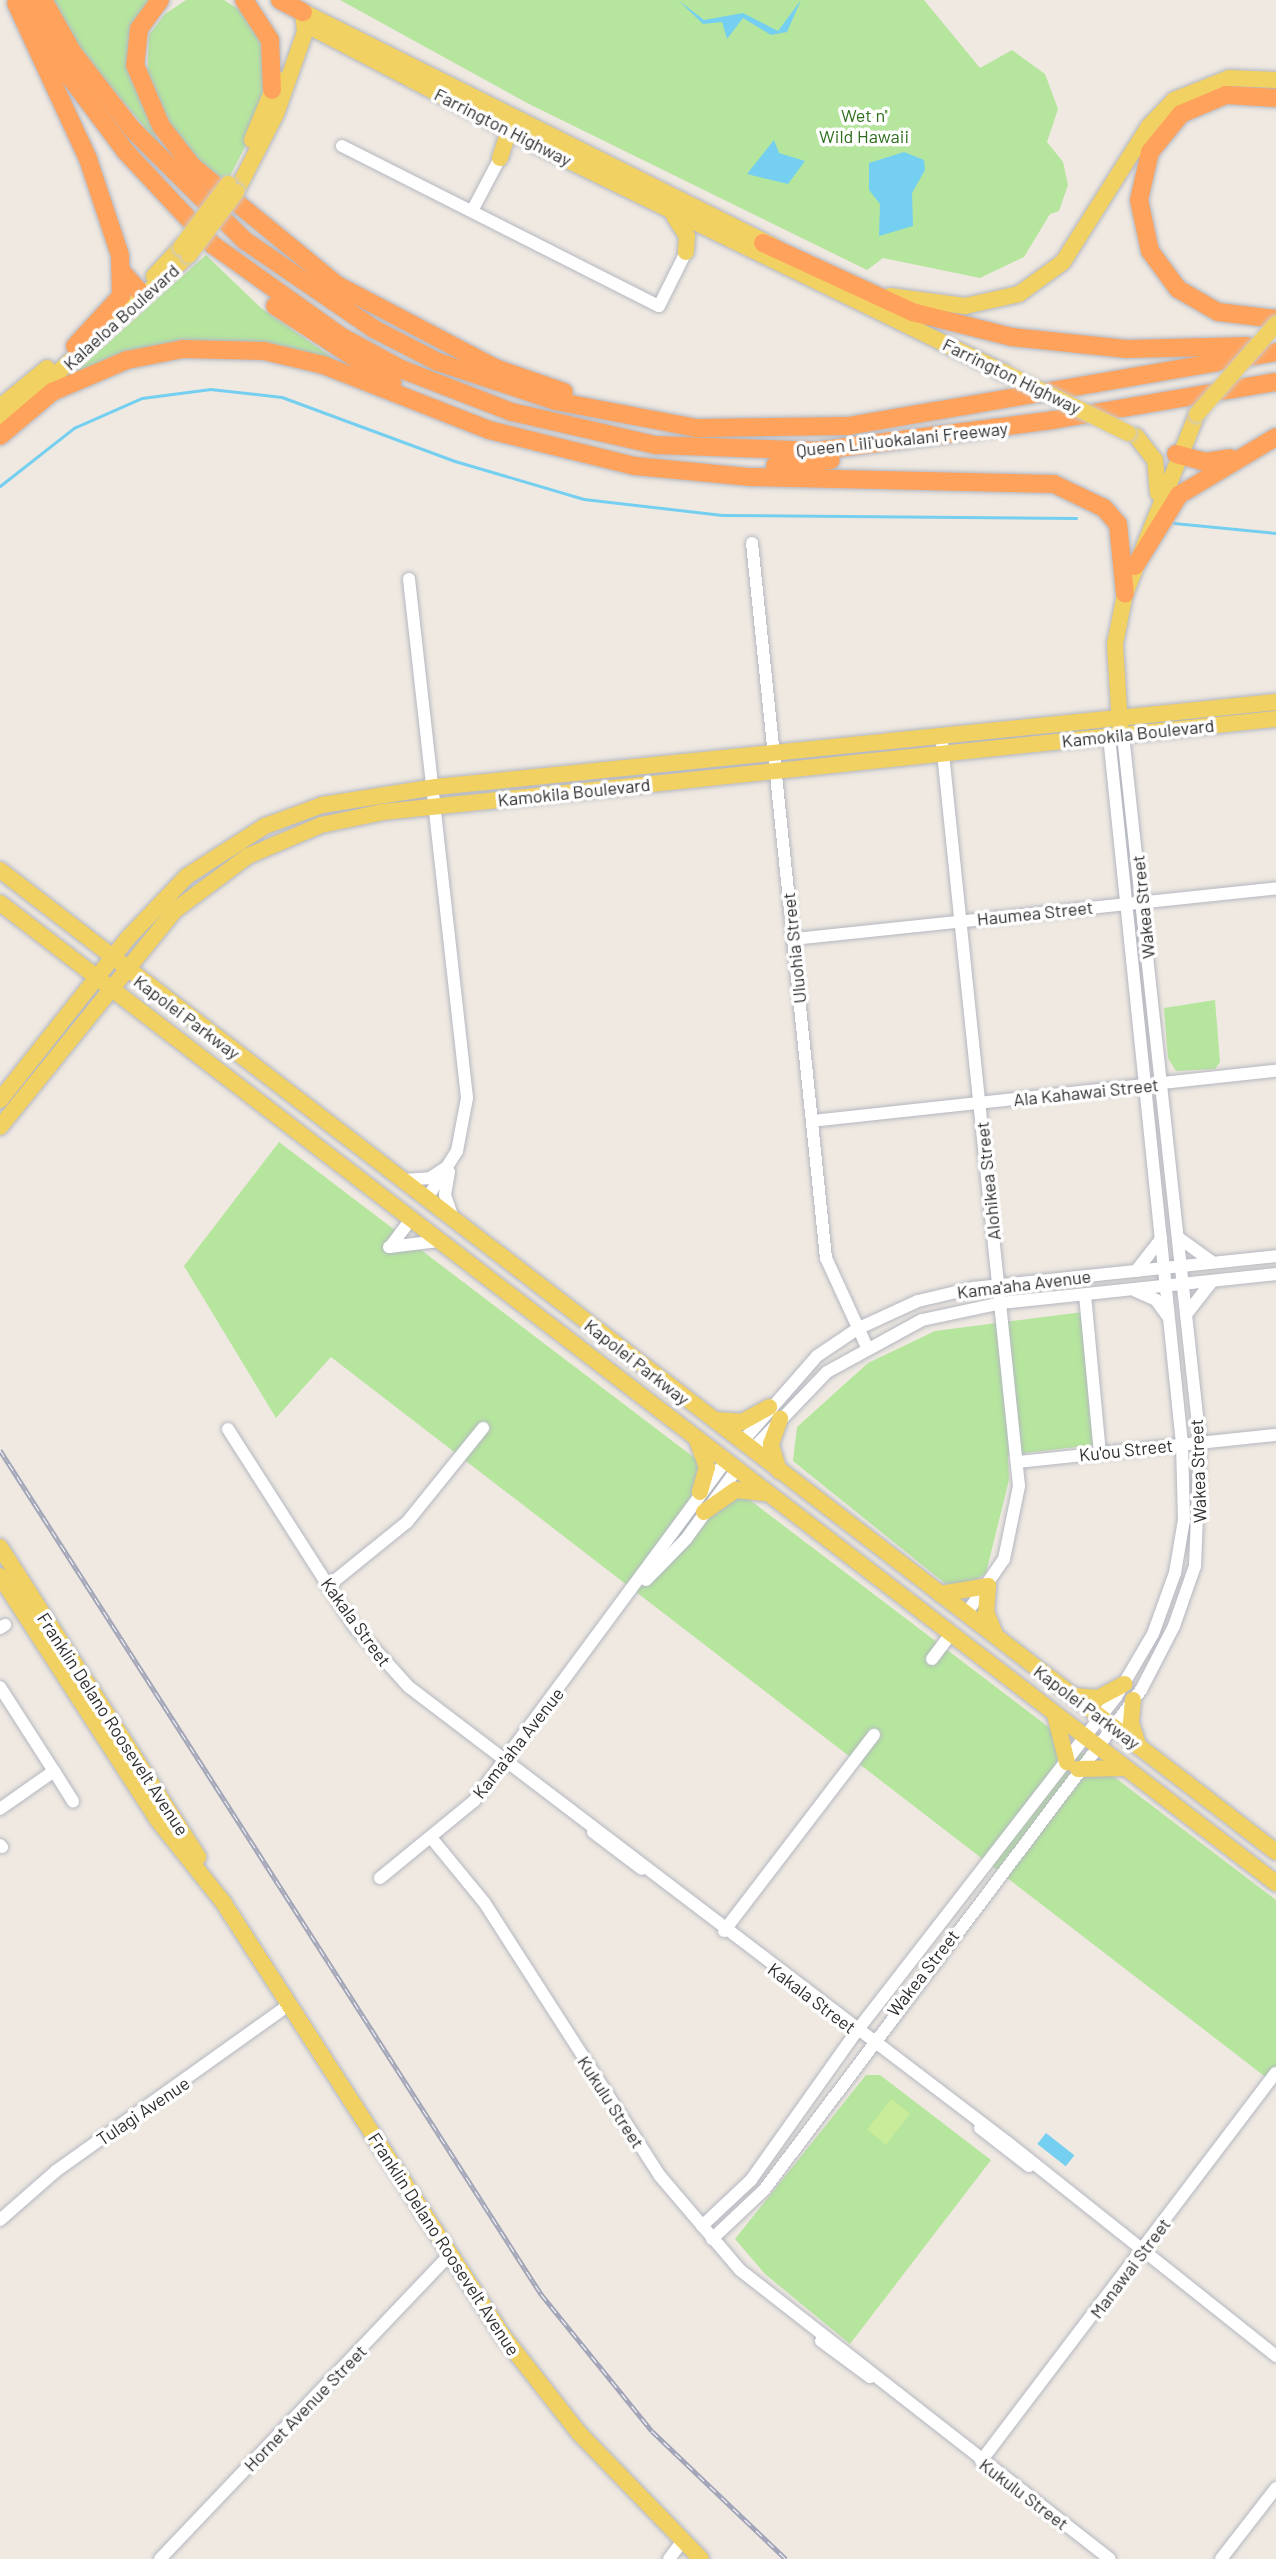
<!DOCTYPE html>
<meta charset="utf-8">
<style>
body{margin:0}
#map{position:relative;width:1276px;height:2559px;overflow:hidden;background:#efe9e1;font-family:Barlow,sans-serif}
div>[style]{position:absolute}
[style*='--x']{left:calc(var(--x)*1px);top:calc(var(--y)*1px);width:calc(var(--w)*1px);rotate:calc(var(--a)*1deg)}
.green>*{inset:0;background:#b6e59e}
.pitch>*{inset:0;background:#c9ec9a;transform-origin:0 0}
.water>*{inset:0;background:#75cff0;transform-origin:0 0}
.stream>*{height:2.5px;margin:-1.25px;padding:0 1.25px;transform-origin:1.25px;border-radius:1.25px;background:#75cff0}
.roads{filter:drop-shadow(0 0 2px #b4b7c1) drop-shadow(0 0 2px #b4b7c1)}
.minor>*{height:12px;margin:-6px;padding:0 6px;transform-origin:6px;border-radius:6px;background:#fff}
.major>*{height:16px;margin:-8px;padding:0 8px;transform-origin:8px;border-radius:8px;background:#f2d163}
.highway>*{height:18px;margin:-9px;padding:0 9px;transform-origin:9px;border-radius:9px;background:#ffa35c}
.rail>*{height:5px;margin-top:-2.5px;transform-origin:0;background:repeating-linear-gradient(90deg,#fff 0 8px,#a3a6b8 0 16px);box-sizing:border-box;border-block:2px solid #a3a6b8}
.bridges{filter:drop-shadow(0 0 2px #c9c9c9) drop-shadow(0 0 2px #c9c9c9)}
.major-bridge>*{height:16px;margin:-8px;padding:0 8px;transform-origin:8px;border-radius:8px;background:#f2d163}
span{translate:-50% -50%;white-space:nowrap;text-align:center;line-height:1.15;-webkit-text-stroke:7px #fff;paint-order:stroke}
.park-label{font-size:18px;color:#2c6e1b}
.street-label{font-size:18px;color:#2e2e2e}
</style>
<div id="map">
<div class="green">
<i style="clip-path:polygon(50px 0,150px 0,130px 32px,127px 68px,161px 147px,82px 52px)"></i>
<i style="clip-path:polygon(186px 0,224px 0,246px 14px,260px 31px,270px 69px,249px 139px,224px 188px,171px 131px,147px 80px,149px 35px,165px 14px)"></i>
<i style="clip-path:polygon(340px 0,924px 0,980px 68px,1012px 50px,1045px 74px,1058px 109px,1047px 142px,1063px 162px,1068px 185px,1059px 211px,1050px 214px,1024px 257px,980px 278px,883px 258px,867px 270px,529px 104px)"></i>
<i style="clip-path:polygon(206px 255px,261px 308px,355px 373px,227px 346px,66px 381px)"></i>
<i style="clip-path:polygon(1215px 1000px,1220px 1062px,1215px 1069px,1176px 1071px,1168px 1058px,1164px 1008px)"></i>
<i style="clip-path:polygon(279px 1142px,1276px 1900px,1276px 2085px,331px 1357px,276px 1418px,184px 1266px)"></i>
<i style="clip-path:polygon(1083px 1312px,1103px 1444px,1008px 1455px,1009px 1480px,986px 1573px,957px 1593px,793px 1461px,797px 1427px,868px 1363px,935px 1331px)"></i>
<i style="clip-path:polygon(866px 2075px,880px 2075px,991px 2160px,850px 2344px,765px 2274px,735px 2239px)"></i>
</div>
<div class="pitch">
<i style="left:891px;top:2099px;width:24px;height:39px;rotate:38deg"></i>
</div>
<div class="water">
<i style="clip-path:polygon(678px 0,704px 20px,743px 13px,778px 31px,801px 0,787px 32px,771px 35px,743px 18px,727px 39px,722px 22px,703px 24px)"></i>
<i style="clip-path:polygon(774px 140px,779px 153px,805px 161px,788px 184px,747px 174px)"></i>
<i style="clip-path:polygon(904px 152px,924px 160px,925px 170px,912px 193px,913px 226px,879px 236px,880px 204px,869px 190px,869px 163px)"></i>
<i style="left:1046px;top:2133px;width:36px;height:14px;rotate:38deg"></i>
</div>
<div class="stream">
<i style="--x:0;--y:486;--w:94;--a:-38.1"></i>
<i style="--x:74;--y:428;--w:74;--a:-23.8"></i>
<i style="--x:142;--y:398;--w:69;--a:-7.5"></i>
<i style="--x:210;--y:389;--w:72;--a:6.3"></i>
<i style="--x:282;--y:397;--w:184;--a:20.3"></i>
<i style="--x:455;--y:461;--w:134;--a:16.4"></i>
<i style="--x:584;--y:499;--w:139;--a:6.6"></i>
<i style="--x:722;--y:515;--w:354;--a:0.5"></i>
<i style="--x:1174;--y:523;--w:102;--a:5.6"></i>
</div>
<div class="roads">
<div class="minor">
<i style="--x:342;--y:146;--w:355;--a:26.8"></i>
<i style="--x:659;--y:306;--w:60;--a:-63.4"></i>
<i style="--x:472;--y:211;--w:60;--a:-62.2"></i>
<i style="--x:752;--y:543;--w:719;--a:84.09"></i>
<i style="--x:826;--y:1258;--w:96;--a:65.3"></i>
<i style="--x:409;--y:579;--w:522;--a:83.62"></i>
<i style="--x:467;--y:1098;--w:54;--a:100.7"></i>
<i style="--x:457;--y:1151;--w:58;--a:122.3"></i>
<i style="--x:941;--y:734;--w:756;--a:84.08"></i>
<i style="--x:1019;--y:1486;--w:75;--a:101.6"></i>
<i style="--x:1004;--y:1559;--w:67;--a:124.6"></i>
<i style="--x:794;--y:939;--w:485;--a:-6"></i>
<i style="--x:812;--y:1121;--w:467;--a:-6.2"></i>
<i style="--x:449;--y:1172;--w:23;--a:100"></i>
<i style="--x:445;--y:1195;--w:24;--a:71"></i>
<i style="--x:403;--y:1180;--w:27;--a:-4"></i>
<i style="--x:430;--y:1178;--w:20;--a:-33"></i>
<i style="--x:1179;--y:1238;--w:39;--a:36"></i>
<i style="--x:389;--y:1247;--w:50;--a:-6.8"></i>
<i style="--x:390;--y:1247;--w:35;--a:-53"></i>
<i style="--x:1136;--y:1271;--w:41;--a:-52"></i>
<i style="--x:1136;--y:1291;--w:22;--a:24"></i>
<i style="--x:1156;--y:1300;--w:19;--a:54"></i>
<i style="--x:1085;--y:1295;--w:159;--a:84.6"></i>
<i style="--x:1188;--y:1312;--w:39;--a:-52"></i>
<i style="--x:228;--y:1429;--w:234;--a:57.4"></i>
<i style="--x:354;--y:1626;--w:82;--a:48"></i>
<i style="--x:409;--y:1687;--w:751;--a:37.27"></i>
<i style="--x:1007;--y:2142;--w:344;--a:38.5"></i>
<i style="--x:742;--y:1442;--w:114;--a:-48.9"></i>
<i style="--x:817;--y:1356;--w:48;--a:-34"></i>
<i style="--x:857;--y:1329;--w:67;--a:-24.7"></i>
<i style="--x:918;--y:1301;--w:57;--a:-13.3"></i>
<i style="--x:973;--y:1288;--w:305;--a:-6"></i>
<i style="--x:752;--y:1450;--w:108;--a:-46.1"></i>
<i style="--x:827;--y:1372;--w:108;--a:-28.7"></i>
<i style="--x:922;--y:1320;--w:81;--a:-12.1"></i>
<i style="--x:1001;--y:1303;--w:277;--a:-6"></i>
<i style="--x:1018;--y:1462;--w:259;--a:-6"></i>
<i style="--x:646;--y:1580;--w:57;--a:-45.7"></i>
<i style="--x:686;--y:1539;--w:87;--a:-53.9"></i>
<i style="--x:328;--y:1586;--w:102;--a:-39"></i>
<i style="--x:407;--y:1522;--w:121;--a:-51"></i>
<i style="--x:0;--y:1628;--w:6;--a:-31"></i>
<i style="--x:932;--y:1659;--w:31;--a:-53"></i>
<i style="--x:0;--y:1687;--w:100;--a:57.3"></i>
<i style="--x:54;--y:1771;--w:66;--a:144.9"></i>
<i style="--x:54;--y:1771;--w:36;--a:58"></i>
<i style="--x:593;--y:1832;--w:61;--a:37.1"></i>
<i style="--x:433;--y:1840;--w:80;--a:50.6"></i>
<i style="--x:484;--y:1902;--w:326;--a:57.3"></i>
<i style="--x:660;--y:2176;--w:123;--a:49.6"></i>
<i style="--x:740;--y:2270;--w:469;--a:38"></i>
<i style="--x:0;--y:1845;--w:3;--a:45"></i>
<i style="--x:380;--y:1878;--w:122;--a:-39.3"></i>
<i style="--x:474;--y:1801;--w:423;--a:-53.5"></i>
<i style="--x:724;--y:1931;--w:247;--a:-52.6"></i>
<i style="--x:980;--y:2128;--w:62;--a:37.8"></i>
<i style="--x:0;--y:2220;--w:74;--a:-41.2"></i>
<i style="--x:56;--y:2171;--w:286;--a:-35.5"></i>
<i style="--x:702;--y:2226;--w:67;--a:-43.2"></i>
<i style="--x:751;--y:2180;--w:181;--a:-54.6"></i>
<i style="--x:856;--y:2032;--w:424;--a:-52.2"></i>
<i style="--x:1116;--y:1697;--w:73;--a:-59.6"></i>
<i style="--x:1153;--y:1634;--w:65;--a:-70.2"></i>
<i style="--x:1175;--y:1573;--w:54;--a:-80.4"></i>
<i style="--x:1184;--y:1520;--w:76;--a:-91.5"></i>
<i style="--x:1182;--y:1444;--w:712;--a:-95.89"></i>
<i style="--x:712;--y:2239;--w:71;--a:-43.3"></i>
<i style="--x:764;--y:2190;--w:626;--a:-52.98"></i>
<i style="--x:1141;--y:1690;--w:72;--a:-62.7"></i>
<i style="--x:1174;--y:1626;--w:64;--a:-70.7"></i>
<i style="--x:1195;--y:1566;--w:123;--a:-87.7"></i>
<i style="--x:1200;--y:1443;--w:712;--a:-96.21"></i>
<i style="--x:821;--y:2341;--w:61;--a:36.3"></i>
<i style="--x:981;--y:2461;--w:487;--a:-52.8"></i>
<i style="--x:160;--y:2559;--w:419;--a:-46.4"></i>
<i style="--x:669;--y:2559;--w:21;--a:-53"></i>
<i style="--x:1221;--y:2559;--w:90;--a:-52.2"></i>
</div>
<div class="major">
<i style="--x:303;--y:12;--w:525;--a:26.47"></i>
<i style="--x:303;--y:12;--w:24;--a:52"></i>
<i style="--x:318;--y:31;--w:260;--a:27.5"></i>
<i style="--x:549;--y:151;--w:505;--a:25.96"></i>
<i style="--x:252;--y:140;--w:66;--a:-67.7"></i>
<i style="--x:500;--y:158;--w:22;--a:-72"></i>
<i style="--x:507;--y:137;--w:15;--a:-32"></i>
<i style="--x:236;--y:192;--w:88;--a:-62.9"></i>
<i style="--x:276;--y:114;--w:87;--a:-70.5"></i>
<i style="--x:305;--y:32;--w:19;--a:-96"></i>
<i style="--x:674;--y:216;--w:24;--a:57"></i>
<i style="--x:687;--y:236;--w:16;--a:94"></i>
<i style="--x:154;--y:276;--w:40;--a:-47"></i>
<i style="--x:890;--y:296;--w:76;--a:7.6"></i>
<i style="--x:965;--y:306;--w:55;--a:-12.5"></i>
<i style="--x:1019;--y:294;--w:54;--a:-36"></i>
<i style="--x:1063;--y:262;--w:161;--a:-57.7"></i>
<i style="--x:1149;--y:126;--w:36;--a:-46"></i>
<i style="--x:1174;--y:100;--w:59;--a:-21.8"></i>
<i style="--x:1229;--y:78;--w:47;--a:2.4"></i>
<i style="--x:0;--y:407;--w:61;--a:-39.7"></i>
<i style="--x:0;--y:424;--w:254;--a:-41.8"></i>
<i style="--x:1136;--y:436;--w:31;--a:52"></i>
<i style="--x:1155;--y:460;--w:33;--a:85"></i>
<i style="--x:1120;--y:726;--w:82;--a:-93.5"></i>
<i style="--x:1115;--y:644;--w:51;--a:-78.7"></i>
<i style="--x:1125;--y:594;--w:194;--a:-68.2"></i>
<i style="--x:0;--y:870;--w:1610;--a:37.58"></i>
<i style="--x:0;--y:903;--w:1609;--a:37.53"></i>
<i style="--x:0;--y:1100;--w:205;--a:-51.7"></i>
<i style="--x:127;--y:939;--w:87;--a:-46.4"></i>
<i style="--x:187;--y:876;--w:93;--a:-32.7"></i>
<i style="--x:265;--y:826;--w:61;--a:-20.2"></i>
<i style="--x:322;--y:805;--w:115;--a:-9"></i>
<i style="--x:436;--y:787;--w:844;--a:-5.78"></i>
<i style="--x:0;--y:1127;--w:277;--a:-51.1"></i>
<i style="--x:174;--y:911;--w:92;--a:-36.6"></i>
<i style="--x:248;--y:856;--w:79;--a:-23"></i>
<i style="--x:321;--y:825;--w:63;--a:-11.8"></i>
<i style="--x:383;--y:812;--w:898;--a:-5.95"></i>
<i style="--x:716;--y:1420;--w:26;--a:4"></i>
<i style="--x:742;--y:1422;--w:31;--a:-29"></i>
<i style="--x:697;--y:1440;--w:29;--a:70"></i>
<i style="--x:707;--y:1467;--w:26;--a:106"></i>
<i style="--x:779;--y:1471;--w:28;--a:-107"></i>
<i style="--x:771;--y:1444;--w:27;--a:-70"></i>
<i style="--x:704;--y:1512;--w:39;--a:-35"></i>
<i style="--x:736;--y:1490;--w:28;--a:6"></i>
<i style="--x:0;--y:1547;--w:368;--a:57.4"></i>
<i style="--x:0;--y:1576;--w:289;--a:57.1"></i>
<i style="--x:157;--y:1819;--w:106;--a:51.5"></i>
<i style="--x:223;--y:1902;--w:516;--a:57.17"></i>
<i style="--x:503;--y:2336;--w:123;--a:51.9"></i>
<i style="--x:579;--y:2433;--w:175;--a:45.9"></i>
<i style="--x:988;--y:1586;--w:26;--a:94"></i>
<i style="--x:986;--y:1612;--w:24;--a:68"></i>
<i style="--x:940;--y:1594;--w:49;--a:-9.5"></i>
<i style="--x:1074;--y:1696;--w:24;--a:5"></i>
<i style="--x:1098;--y:1698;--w:30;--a:-28"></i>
<i style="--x:1133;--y:1700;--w:23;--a:95"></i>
<i style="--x:1131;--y:1723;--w:25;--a:72"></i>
<i style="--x:1055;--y:1715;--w:49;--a:75.7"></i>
<i style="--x:1078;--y:1769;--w:46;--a:-1.2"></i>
</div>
<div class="highway">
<i style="--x:24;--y:0;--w:80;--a:59.9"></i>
<i style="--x:64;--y:69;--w:104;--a:53.2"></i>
<i style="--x:126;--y:152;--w:127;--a:46.9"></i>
<i style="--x:213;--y:245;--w:158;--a:35.5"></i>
<i style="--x:342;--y:337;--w:67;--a:28.5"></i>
<i style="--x:401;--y:369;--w:119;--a:21.2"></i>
<i style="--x:512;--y:412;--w:147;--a:13"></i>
<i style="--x:655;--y:445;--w:160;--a:2.1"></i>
<i style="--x:815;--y:451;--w:240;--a:-7.4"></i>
<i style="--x:1053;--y:420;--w:226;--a:-9.7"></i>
<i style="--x:43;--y:0;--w:61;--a:60.5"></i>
<i style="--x:73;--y:53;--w:96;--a:52.2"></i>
<i style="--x:132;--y:129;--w:158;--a:44.7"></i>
<i style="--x:244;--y:240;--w:158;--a:34.4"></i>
<i style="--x:374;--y:329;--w:72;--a:27.3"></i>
<i style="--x:438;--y:362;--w:123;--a:18.4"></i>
<i style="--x:555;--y:401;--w:144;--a:10.8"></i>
<i style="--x:696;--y:428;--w:152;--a:-0.8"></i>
<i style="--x:848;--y:426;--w:434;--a:-9.8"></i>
<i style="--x:160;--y:0;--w:36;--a:126"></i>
<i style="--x:139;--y:29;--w:36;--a:96"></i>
<i style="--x:135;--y:65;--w:66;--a:66.9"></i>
<i style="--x:161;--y:126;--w:51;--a:52.2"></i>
<i style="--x:192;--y:166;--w:188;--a:39.4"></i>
<i style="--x:337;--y:285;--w:178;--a:27.7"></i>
<i style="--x:495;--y:368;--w:73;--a:19.2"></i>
<i style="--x:244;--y:0;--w:48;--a:57"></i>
<i style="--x:270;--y:40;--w:50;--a:87.7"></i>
<i style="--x:280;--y:0;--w:26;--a:28"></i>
<i style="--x:16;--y:3;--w:172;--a:65.2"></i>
<i style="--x:88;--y:159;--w:101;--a:71.6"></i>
<i style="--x:120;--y:255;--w:41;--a:88.6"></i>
<i style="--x:121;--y:296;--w:68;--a:132.6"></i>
<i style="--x:1276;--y:98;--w:50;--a:-176.6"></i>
<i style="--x:1226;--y:95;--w:49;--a:157.1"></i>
<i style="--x:1181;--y:114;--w:49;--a:129.2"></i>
<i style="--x:1150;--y:152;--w:49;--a:102.9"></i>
<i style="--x:1139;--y:200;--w:52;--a:77.8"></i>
<i style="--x:1150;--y:251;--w:47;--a:53.6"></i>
<i style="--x:1178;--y:289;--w:46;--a:29.9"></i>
<i style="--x:1218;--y:312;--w:58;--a:6.9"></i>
<i style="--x:763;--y:243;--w:164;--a:24.8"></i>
<i style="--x:912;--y:312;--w:103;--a:14"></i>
<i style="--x:1012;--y:337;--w:115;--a:6"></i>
<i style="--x:1126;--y:349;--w:122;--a:-1.4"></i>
<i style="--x:122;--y:272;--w:25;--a:48"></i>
<i style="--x:275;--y:306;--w:140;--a:33"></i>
<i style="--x:0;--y:436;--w:68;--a:-40.2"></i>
<i style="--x:52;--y:392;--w:82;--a:-23.1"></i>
<i style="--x:127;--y:360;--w:57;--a:-11.1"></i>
<i style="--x:183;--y:349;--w:81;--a:1.4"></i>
<i style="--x:264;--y:351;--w:61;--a:13.3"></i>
<i style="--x:323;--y:365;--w:178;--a:21.4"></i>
<i style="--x:489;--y:430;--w:150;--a:13.9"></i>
<i style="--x:635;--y:466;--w:116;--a:5.5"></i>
<i style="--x:750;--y:477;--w:304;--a:1.3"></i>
<i style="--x:1054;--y:484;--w:55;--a:25.6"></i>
<i style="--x:1104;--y:508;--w:21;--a:49"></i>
<i style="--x:1118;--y:524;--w:70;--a:84.3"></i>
<i style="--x:1176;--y:454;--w:30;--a:15"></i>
<i style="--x:1205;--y:462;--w:25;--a:-9"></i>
<i style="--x:775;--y:466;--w:56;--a:-6.1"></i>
<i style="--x:1135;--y:566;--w:84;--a:-58.2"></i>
<i style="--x:1179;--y:495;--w:113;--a:-30.9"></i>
</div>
</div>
<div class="rail">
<i style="--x:0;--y:1450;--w:1003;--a:57.34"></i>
<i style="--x:541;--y:2294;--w:176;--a:51"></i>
<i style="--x:652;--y:2431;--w:185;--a:43.7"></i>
</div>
<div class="bridges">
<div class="major-bridge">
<i style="--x:181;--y:247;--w:79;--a:-53.3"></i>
<i style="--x:189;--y:255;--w:79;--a:-53.3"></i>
<i style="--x:1003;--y:372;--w:139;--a:26"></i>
<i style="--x:1197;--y:414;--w:120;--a:-48.7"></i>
</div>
</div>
<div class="park-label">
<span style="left:864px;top:126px">Wet n'<br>Wild Hawaii</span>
</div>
<div class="street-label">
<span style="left:503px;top:127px;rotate:27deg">Farrington Highway</span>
<span style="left:121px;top:317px;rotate:-42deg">Kalaeloa Boulevard</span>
<span style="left:1012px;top:376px;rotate:26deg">Farrington Highway</span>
<span style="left:902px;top:439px;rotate:-6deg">Queen Liliʻuokalani Freeway</span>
<span style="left:1138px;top:733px;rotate:-6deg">Kamokila Boulevard</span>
<span style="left:574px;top:792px;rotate:-6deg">Kamokila Boulevard</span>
<span style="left:1143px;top:907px;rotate:-96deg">Wakea Street</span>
<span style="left:1035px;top:913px;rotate:-6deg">Haumea Street</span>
<span style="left:794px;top:948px;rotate:-96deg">Uluohia Street</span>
<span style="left:187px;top:1017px;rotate:37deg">Kapolei Parkway</span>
<span style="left:1086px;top:1092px;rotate:-6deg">Ala Kahawai Street</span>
<span style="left:988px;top:1181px;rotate:-96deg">Alohikea Street</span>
<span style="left:1024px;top:1284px;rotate:-7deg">Kama'aha Avenue</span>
<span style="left:637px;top:1362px;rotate:38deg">Kapolei Parkway</span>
<span style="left:1126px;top:1450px;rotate:-6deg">Ku'ou Street</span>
<span style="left:1198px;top:1471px;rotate:-92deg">Wakea Street</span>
<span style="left:356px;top:1622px;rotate:54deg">Kakala Street</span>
<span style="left:1087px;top:1707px;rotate:37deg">Kapolei Parkway</span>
<span style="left:113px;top:1724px;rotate:57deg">Franklin Delano Roosevelt Avenue</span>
<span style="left:518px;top:1743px;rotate:-52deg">Kama'aha Avenue</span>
<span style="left:923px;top:1973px;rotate:-52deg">Wakea Street</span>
<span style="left:812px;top:1998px;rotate:37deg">Kakala Street</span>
<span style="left:611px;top:2102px;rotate:57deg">Kukulu Street</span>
<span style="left:143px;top:2111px;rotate:-34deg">Tulagi Avenue</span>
<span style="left:444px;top:2244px;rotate:57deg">Franklin Delano Roosevelt Avenue</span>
<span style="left:1130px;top:2268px;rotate:-53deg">Manawai Street</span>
<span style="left:305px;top:2408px;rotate:-46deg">Hornet Avenue Street</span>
<span style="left:1024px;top:2494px;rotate:37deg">Kukulu Street</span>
</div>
</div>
